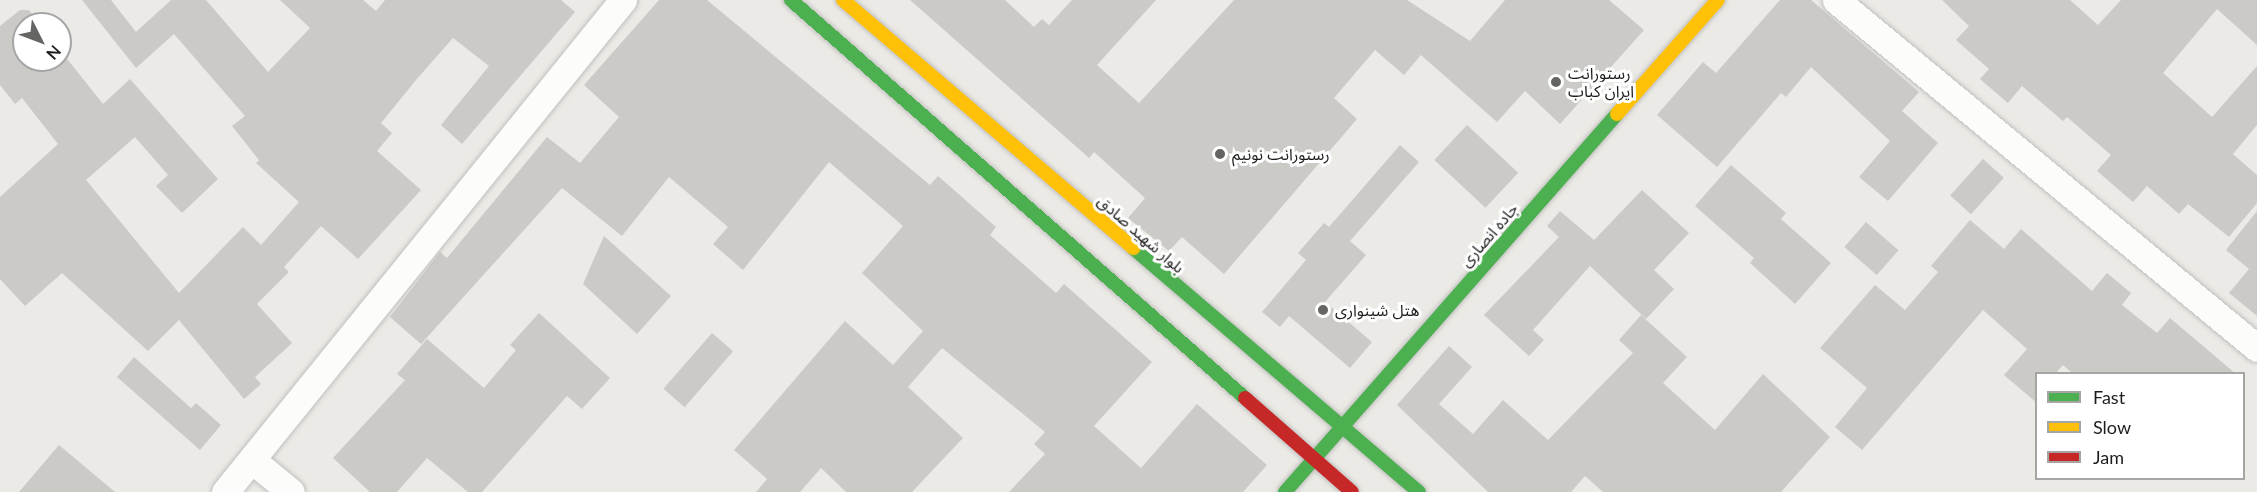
<!DOCTYPE html>
<meta charset="utf-8">
<style>
body{margin:0}
#map{position:relative;width:2257px;height:492px;overflow:hidden;background:#ebeae6;font-family:Lato,"Noto Sans Arabic",sans-serif}
div>[style]{position:absolute}
[style*='--x']{left:calc(var(--x)*1px);top:calc(var(--y)*1px);width:calc(var(--w)*1px);rotate:calc(var(--a)*1deg)}
.building>*{inset:0;background:#cbcac7;transform-origin:0 0}
.roads{filter:drop-shadow(0 0 2px #c1c0be) drop-shadow(0 0 2px #c1c0be)}
.street>*{height:27px;margin:-13.5px;padding:0 13.5px;transform-origin:13.5px;border-radius:13.5px;background:#fcfcfb}
.fast>*{height:14px;margin:-7px;padding:0 7px;transform-origin:7px;border-radius:7px;background:#4caf50}
.slow>*{height:14px;margin:-7px;padding:0 7px;transform-origin:7px;border-radius:7px;background:#ffc107}
.jam>*{height:14px;margin:-7px;padding:0 7px;transform-origin:7px;border-radius:7px;background:#c62828}
.dots>*{width:16px;height:16px;translate:-50% -50%;box-sizing:border-box;border:3px solid #fff;border-radius:50%}
span{translate:-50% -50%;white-space:nowrap;text-align:center;line-height:1.15;-webkit-text-stroke:6px #fff;paint-order:stroke}
.poi-label{font-size:16px;color:#1d1d1d}
.left{translate:0 -50%;text-align:left}
.street-label{font-size:16px;color:#1d1d1d}
.legend{position:absolute;left:2035px;top:372px;width:210px;height:108px;box-sizing:border-box;background:#fff;border:2px solid #a5a5a5;margin:0;padding:8px 10px;list-style:none;font-size:18px;color:#1d1d1d}
.legend li{display:flex;align-items:center;gap:12px;height:30px}
.legend b{width:30px;border:2px solid #a5a5a5}
.north{position:absolute;left:12px;top:12px;width:60px;height:60px;box-sizing:border-box;background:#fff;border:2px solid #a5a5a5;border-radius:50%;rotate:132deg;font-size:16px;font-weight:700;line-height:24px;text-align:center;color:#1d1d1d}
.north::after{content:'';display:block;margin:auto;width:21px;height:27px;background:#656563;clip-path:polygon(50% 0,100% 100%,50% 72%,0 100%)}
</style>
<div id="map">
<div class="building">
<i style="clip-path:polygon(82px 0,111px 0,136px 32px,171px 0,206px 0,268px 72px,310px 28px,280px 0,363px 0,376px 11px,385px 0,561px 0,575px 12px,462px 144px,441px 125px,489px 66px,453px 38px,416px 80px,381px 123px,392px 133px,377px 151px,421px 190px,358px 259px,321px 226px,284px 267px,289px 272px,257px 304px,292px 343px,255px 377px,261px 384px,244px 399px,179px 320px,148px 351px,62px 273px,25px 306px,0 279px,0 197px,58px 144px,22px 98px,15px 104px,0 85px,0 26px,20px 10px,29px 10px,40px 24px,24px 24px,24px 60px,60px 60px,60px 50px,103px 104px,130px 79px,218px 179px,182px 213px,156px 186px,168px 175px,135px 137px,86px 180px,179px 293px,243px 227px,261px 245px,299px 202px,256px 163px,259px 160px,232px 126px,245px 116px,174px 34px,136px 68px)"></i>
<i style="clip-path:polygon(659px 0,707px 0,930px 185px,938px 176px,996px 227px,990px 235px,1056px 293px,1064px 284px,1152px 362px,1094px 426px,1141px 468px,1197px 404px,1267px 465px,1243px 492px,1009px 492px,1045px 454px,1034px 444px,1045px 432px,942px 348px,908px 387px,963px 438px,912px 492px,846px 492px,821px 468px,800px 492px,756px 492px,767px 479px,734px 450px,845px 321px,893px 365px,923px 331px,862px 273px,903px 226px,829px 162px,743px 270px,713px 244px,728px 227px,669px 177px,622px 236px,562px 188px,421px 344px,390px 317px,440px 252px,447px 258px,547px 137px,580px 163px,619px 117px,584px 85px)"></i>
<i style="clip-path:polygon(910px 0,1005px 0,1034px 27px,1042px 19px,1049px 25px,1072px 0,1156px 0,1097px 65px,1139px 103px,1234px 0,1407px 0,1470px 41px,1505px 0,1609px 0,1644px 30px,1560px 124px,1525px 91px,1497px 122px,1421px 55px,1404px 75px,1375px 50px,1334px 98px,1357px 119px,1224px 274px,1182px 237px,1169px 251px,1128px 218px,1145px 198px,1094px 152px,1089px 158px)"></i>
<i style="clip-path:polygon(1780px 0,1811px 0,1919px 92px,1902px 111px,1938px 143px,1888px 201px,1859px 177px,1890px 141px,1811px 67px,1786px 97px,1781px 93px,1717px 167px,1657px 115px,1703px 62px,1716px 73px)"></i>
<i style="clip-path:polygon(1942px 0,2070px 0,2098px 25px,2121px 0,2257px 0,2257px 45px,2217px 9px,2163px 73px,2212px 117px,2257px 66px,2257px 125px,2233px 154px,2257px 175px,2257px 203px,2229px 237px,2188px 204px,2179px 214px,2147px 186px,2133px 202px,2097px 171px,2111px 155px,2067px 117px,2063px 121px,2022px 86px,2008px 103px,1980px 79px,1989px 69px,1956px 40px,1969px 26px)"></i>
<i style="left:1467px;top:125px;width:70px;height:48px;rotate:43deg"></i>
<i style="clip-path:polygon(1400px 145px,1419px 162px,1350px 241px,1366px 255px,1325px 302px,1372px 342px,1350px 368px,1289px 316px,1280px 327px,1262px 312px,1306px 260px,1298px 253px,1324px 223px,1329px 227px)"></i>
<i style="left:1983px;top:159px;width:28px;height:49px;rotate:42deg"></i>
<i style="clip-path:polygon(1731px 165px,1786px 213px,1781px 219px,1831px 263px,1795px 304px,1750px 263px,1754px 258px,1695px 206px)"></i>
<i style="clip-path:polygon(1642px 190px,1689px 233px,1654px 270px,1674px 289px,1646px 319px,1590px 266px,1533px 330px,1544px 340px,1529px 356px,1484px 315px,1559px 237px,1547px 226px,1560px 211px,1594px 240px)"></i>
<i style="clip-path:polygon(2257px 211px,2257px 316px,2229px 293px,2249px 269px,2226px 250px)"></i>
<i style="clip-path:polygon(1970px 220px,2004px 249px,2021px 229px,2092px 291px,2107px 273px,2131px 293px,2122px 305px,2157px 333px,2170px 318px,2236px 374px,2073px 374px,2063px 365px,2055px 374px,2037px 374px,2037px 403px,2004px 375px,2027px 349px,1983px 310px,1862px 450px,1835px 427px,1867px 388px,1820px 348px,1875px 285px,1905px 310px,1938px 272px,1931px 266px)"></i>
<i style="left:1866px;top:222px;width:43px;height:33px;rotate:41deg"></i>
<i style="clip-path:polygon(604px 236px,671px 296px,637px 334px,583px 284px)"></i>
<i style="clip-path:polygon(539px 313px,610px 378px,582px 409px,567px 396px,482px 492px,468px 492px,427px 458px,397px 492px,370px 492px,333px 458px,405px 380px,397px 374px,427px 339px,484px 388px,516px 350px,510px 345px)"></i>
<i style="clip-path:polygon(1641px 315px,1687px 357px,1663px 383px,1715px 430px,1763px 374px,1830px 437px,1781px 492px,1603px 492px,1585px 476px,1571px 492px,1488px 492px,1397px 405px,1449px 346px,1472px 367px,1439px 404px,1473px 434px,1503px 400px,1548px 440px,1633px 353px,1619px 340px)"></i>
<i style="left:712px;top:333px;width:28px;height:74px;rotate:41deg"></i>
<i style="clip-path:polygon(134px 357px,191px 408px,196px 403px,221px 425px,200px 450px,117px 377px)"></i>
<i style="clip-path:polygon(59px 445px,115px 492px,19px 492px)"></i>
</div>
<div class="roads">
<div class="street">
<i style="--x:1836;--y:0;--w:546;--a:39.58"></i>
<i style="--x:252;--y:460;--w:50;--a:39.4"></i>
<i style="--x:225;--y:492;--w:633;--a:-51.03"></i>
</div>
<div class="fast">
<i style="--x:791;--y:0;--w:604;--a:41.24"></i>
<i style="--x:1133;--y:248;--w:376;--a:40.5"></i>
<i style="--x:1285;--y:492;--w:503;--a:-48.71"></i>
</div>
<div class="slow">
<i style="--x:843;--y:0;--w:382;--a:40.5"></i>
<i style="--x:1617;--y:114;--w:152;--a:-48.5"></i>
</div>
<div class="jam">
<i style="--x:1245;--y:398;--w:142;--a:41.3"></i>
</div>
</div>
<div class="dots">
<i style="left:1556px;top:82px;background:#656563"></i>
<i style="left:1220px;top:154px;background:#656563"></i>
<i style="left:1323px;top:310px;background:#656563"></i>
</div>
<div class="poi-label">
<span class="left" style="left:1568px;top:82px">رستورانت<br>ایران کباب</span>
<span class="left" style="left:1232px;top:154px">رستورانت نونیم</span>
<span class="left" style="left:1335px;top:310px">هتل شینواری</span>
</div>
<div class="street-label">
<span style="left:1141px;top:234px;rotate:41deg">بلوار شهید صادق</span>
<span style="left:1489px;top:235px;rotate:-49deg">جاده انصاری</span>
</div>
<ul class="legend">
<li><b style="height:8px;background:#4caf50"></b>Fast</li>
<li><b style="height:8px;background:#ffc107"></b>Slow</li>
<li><b style="height:8px;background:#c62828"></b>Jam</li>
</ul>
<div class="north">N</div>
</div>
